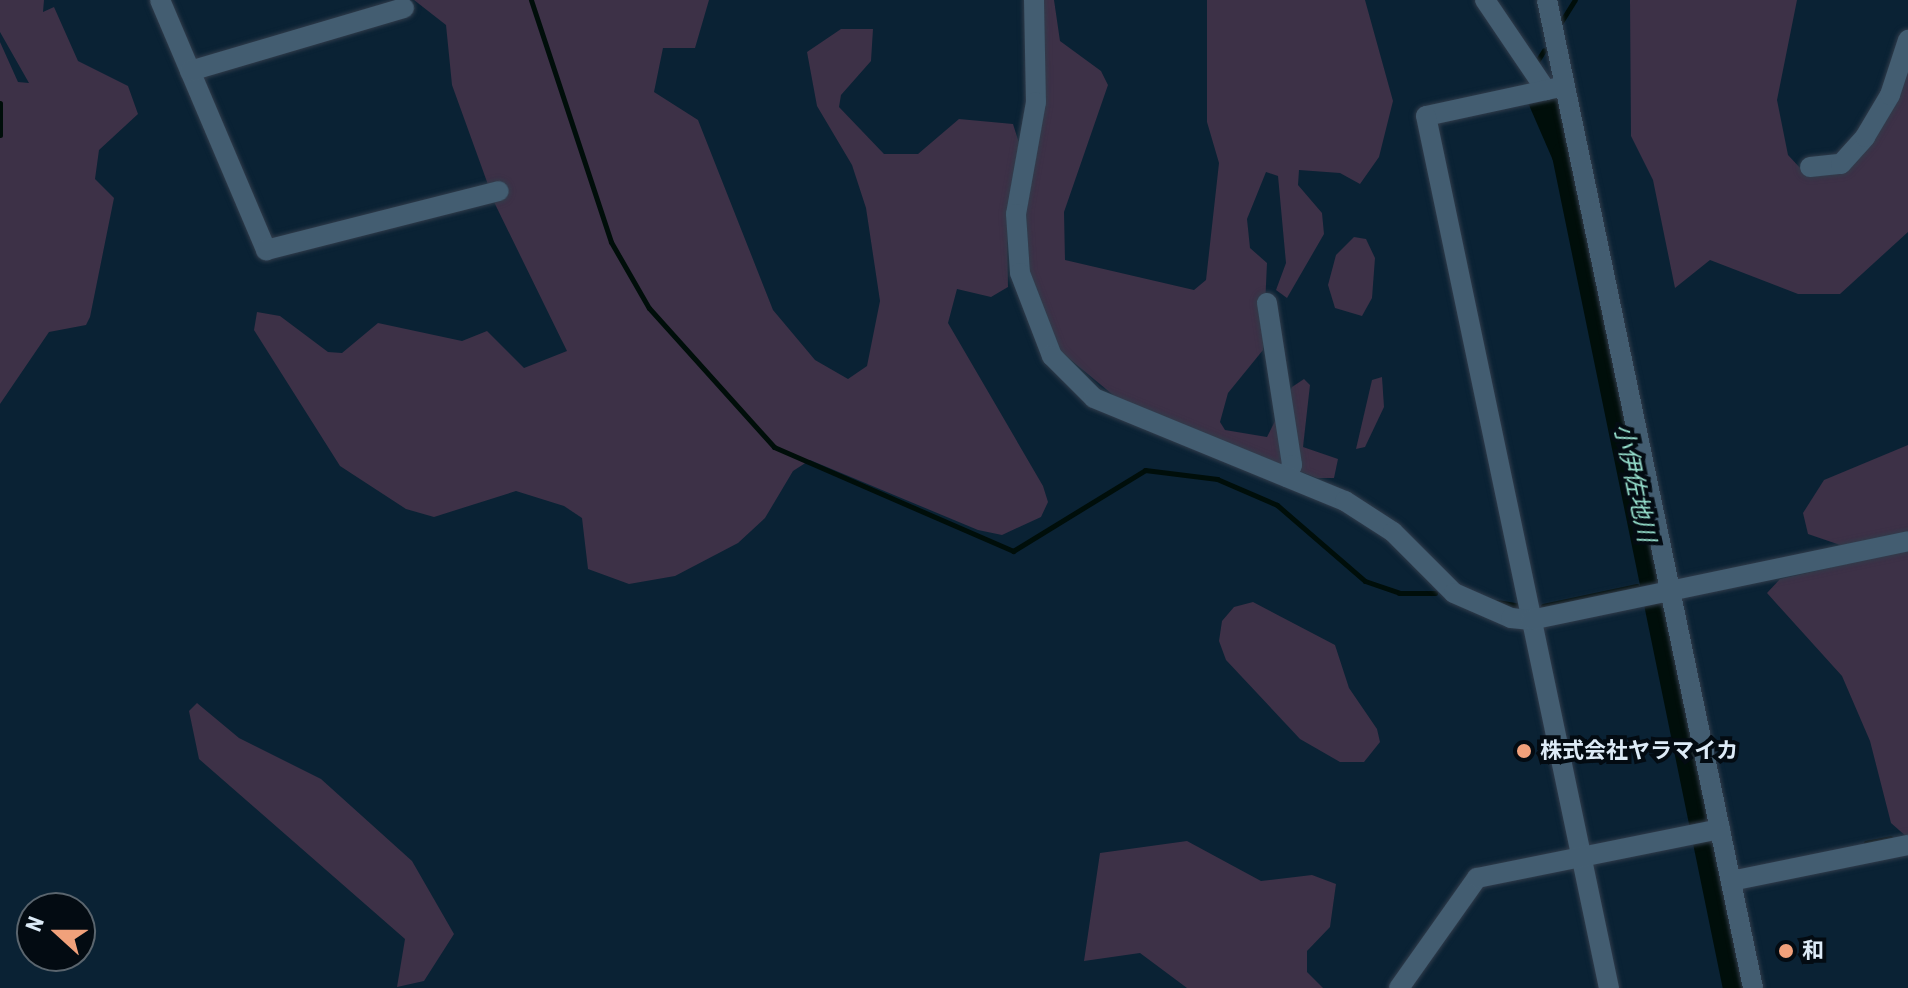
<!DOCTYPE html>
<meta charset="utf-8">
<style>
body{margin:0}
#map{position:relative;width:1908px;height:988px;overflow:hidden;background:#0a2234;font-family:"Roboto Condensed","Noto Sans JP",sans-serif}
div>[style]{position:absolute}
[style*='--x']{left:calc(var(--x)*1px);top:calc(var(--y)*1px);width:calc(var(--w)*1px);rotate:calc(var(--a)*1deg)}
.green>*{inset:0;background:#3d3147}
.stream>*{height:5px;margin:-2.5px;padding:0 2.5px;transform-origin:2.5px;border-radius:2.5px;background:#000e0a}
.river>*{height:30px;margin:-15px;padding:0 15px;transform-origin:15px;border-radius:15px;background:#000e0a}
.roads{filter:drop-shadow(0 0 2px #313c4b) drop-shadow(0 0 2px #313c4b)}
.minor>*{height:20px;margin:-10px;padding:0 10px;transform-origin:10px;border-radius:10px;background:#435d71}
.tertiary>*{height:20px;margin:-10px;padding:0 10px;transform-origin:10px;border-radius:10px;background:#435d71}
.dots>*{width:22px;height:22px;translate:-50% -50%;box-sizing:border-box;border:4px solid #030b12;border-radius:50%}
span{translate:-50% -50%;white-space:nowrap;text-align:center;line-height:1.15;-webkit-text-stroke:8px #030b12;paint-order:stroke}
.poi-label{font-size:22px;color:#ddebf7;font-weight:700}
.left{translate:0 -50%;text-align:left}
.water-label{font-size:24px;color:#96dfcd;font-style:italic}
.north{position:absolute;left:16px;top:892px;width:80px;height:80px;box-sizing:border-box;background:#030b12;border:2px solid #5a656e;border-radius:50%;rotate:291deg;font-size:22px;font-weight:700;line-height:32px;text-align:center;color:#ddebf7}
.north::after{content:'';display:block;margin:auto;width:28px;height:36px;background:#f1a17b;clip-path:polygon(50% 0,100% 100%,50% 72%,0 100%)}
</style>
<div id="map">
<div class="green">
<i style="clip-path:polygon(0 0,44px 0,43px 12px,54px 7px,78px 61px,128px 86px,138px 114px,99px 150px,95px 179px,114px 198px,90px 317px,86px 325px,49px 332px,0 404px,0 42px,18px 82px,29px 83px,0 32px)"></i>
<i style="clip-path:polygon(414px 0,709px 0,695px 48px,663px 48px,654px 92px,698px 120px,773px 310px,815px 360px,848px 379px,867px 366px,880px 301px,866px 208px,852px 165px,817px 106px,807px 52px,841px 29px,873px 29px,871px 61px,841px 95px,839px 107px,884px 154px,918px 154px,959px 119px,1013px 124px,1019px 143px,1007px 213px,1008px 287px,991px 297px,957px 289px,948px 323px,1043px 486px,1048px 502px,1041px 517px,1002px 535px,978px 530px,810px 460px,793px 471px,765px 518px,738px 543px,675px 576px,629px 584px,588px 569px,582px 518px,564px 506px,516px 491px,434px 517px,406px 509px,340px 466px,254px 330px,257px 312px,280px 316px,328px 352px,342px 353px,378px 323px,462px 341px,487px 331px,524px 368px,567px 351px,495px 204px,452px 85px,446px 25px)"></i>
<i style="clip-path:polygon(1044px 0,1054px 0,1060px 41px,1101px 71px,1108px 85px,1064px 212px,1065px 260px,1194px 290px,1206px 280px,1219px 163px,1207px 122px,1207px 0,1365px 0,1393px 101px,1379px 157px,1360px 184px,1340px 173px,1299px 170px,1298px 185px,1322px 213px,1324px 234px,1287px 298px,1276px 290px,1286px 263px,1278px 176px,1266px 172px,1247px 219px,1250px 248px,1267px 263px,1263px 350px,1228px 393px,1220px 422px,1225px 430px,1267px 437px,1292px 387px,1304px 379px,1310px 385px,1303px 447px,1338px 459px,1334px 478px,1317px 478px,1124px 404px,1060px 351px,1030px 272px,1026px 214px,1045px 103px)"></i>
<i style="clip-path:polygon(1630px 0,1797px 0,1777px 100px,1788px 155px,1802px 170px,1832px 172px,1908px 64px,1908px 232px,1840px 294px,1798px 294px,1710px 260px,1675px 288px,1653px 180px,1631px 136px)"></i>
<i style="clip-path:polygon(1354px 237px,1366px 239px,1375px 258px,1372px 298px,1362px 316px,1335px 308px,1328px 285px,1336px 255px)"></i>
<i style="clip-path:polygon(1382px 377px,1384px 407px,1365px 447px,1356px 449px,1372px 380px)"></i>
<i style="clip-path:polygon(1908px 445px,1908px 532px,1846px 547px,1808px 534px,1803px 513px,1824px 480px)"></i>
<i style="clip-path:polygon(1908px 550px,1908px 838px,1891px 823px,1870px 741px,1842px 676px,1767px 593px,1780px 579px)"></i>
<i style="clip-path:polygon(1253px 602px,1335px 645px,1349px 688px,1377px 729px,1380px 742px,1364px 762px,1340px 762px,1300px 739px,1226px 660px,1219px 641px,1222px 621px,1234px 607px)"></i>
<i style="clip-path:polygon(197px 703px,239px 738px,321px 779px,412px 861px,454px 934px,424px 981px,397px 987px,405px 939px,199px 759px,189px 711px)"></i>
<i style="clip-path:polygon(1187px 841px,1261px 881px,1312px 875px,1336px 884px,1330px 927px,1307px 951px,1307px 972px,1323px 988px,1187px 988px,1140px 953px,1084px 961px,1100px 853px)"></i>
</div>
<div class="stream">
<i style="--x:531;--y:0;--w:255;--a:71.7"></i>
<i style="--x:611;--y:242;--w:76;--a:60.1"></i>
<i style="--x:649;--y:308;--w:187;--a:48"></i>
<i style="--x:774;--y:447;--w:261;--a:23.5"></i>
<i style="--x:1013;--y:551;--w:155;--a:-31.5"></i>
<i style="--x:1145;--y:470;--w:73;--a:7.1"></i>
<i style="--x:1217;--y:479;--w:65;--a:23.4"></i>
<i style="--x:1277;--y:505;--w:116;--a:40.8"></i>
<i style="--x:1365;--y:581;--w:36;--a:19"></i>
<i style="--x:1399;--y:593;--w:36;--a:0"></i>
<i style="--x:1561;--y:22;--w:26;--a:-58"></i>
<i style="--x:1536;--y:63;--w:15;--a:-58"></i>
<i style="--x:0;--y:103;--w:32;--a:90"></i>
<i style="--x:1648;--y:584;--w:6;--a:-9"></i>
<i style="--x:1497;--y:602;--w:22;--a:10"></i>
<i style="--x:1543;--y:606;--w:96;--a:-12"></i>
<i style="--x:1866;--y:843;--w:25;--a:-11"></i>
</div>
<div class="river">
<i style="--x:1544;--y:102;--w:58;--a:66.5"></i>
<i style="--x:1567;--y:155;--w:850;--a:78.4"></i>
</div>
<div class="roads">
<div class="minor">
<i style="--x:160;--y:0;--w:272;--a:67"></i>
<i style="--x:266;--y:250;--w:240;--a:-14.2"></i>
<i style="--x:1485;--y:0;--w:109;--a:55.9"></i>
<i style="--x:190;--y:71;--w:223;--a:-16.4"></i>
<i style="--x:1565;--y:86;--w:142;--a:167.8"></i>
<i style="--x:1426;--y:116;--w:891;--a:78.15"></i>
<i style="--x:1810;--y:167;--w:31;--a:-6"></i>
<i style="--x:1841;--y:164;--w:36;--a:-48"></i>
<i style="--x:1865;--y:137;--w:49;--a:-59.2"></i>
<i style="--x:1890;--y:95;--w:58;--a:-71.9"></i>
<i style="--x:1267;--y:303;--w:164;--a:81.2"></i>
<i style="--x:1292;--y:465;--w:13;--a:113"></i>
<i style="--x:1731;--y:881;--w:181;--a:-11.5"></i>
<i style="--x:1399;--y:988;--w:135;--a:-54.7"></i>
<i style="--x:1477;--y:878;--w:248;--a:-11.4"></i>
</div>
<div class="tertiary">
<i style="--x:1034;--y:0;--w:102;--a:88.9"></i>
<i style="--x:1036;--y:102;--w:114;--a:100.1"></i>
<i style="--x:1016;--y:214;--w:59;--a:86.1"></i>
<i style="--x:1020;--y:273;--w:89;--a:68.9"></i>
<i style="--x:1052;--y:356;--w:59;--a:45"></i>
<i style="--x:1094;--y:398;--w:271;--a:22.3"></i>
<i style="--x:1345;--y:501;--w:57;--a:32.9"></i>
<i style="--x:1393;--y:532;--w:86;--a:45"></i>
<i style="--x:1454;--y:593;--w:62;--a:23.7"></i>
<i style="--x:1511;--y:618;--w:20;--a:6"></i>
<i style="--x:1531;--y:620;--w:385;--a:-11.8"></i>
<i style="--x:1547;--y:0;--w:1009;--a:78.22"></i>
</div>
</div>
<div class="dots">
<i style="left:1524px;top:751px;background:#f1a17b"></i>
<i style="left:1786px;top:951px;background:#f1a17b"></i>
</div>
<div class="poi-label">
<span class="left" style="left:1540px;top:751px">株式会社ヤラマイカ</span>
<span class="left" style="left:1802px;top:951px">和</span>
</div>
<div class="water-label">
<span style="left:1634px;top:483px;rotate:78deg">小伊佐地川</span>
</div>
<div class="north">N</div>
</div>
